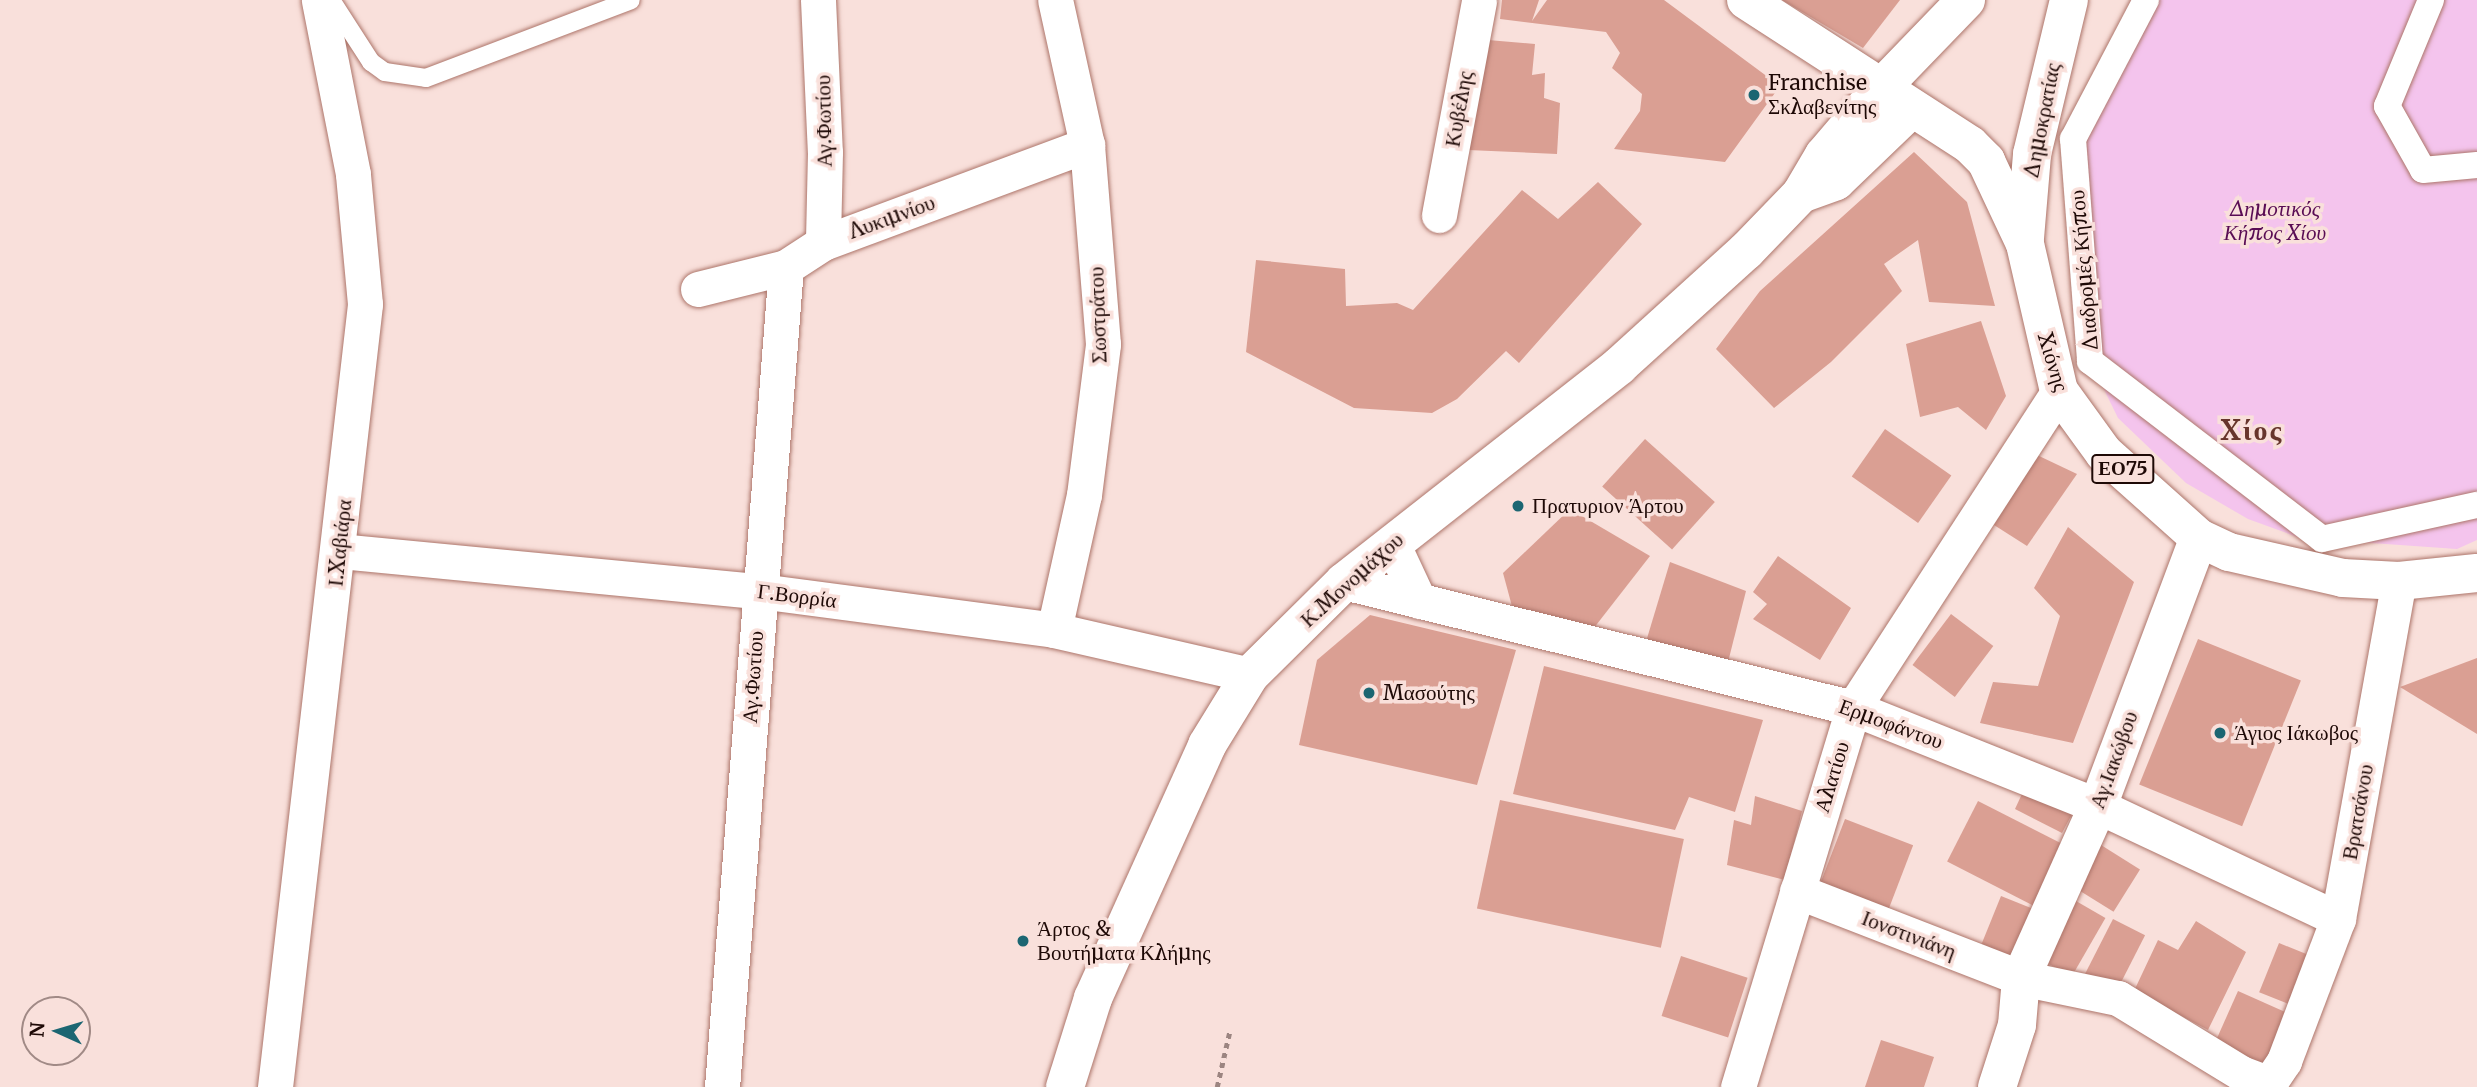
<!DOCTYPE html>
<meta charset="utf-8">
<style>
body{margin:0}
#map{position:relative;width:2477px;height:1087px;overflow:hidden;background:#f9e0db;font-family:Merriweather,serif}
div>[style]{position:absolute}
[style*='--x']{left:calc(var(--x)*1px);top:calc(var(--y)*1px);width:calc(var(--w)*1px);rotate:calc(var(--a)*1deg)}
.green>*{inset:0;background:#f4c4ed}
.building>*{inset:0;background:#da9f93;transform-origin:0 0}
.path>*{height:4.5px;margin-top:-2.25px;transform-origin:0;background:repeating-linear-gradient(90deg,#9c8581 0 5px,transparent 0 10px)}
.roads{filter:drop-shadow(0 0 2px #ad756a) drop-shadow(0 0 2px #ad756a)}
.service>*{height:18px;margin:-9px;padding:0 9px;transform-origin:9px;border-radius:9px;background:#fff}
.pedestrian>*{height:26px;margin:-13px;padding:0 13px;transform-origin:13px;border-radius:13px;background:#fff}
.minor>*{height:35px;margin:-17.5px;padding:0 17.5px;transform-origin:17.5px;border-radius:17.5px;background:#fff}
.secondary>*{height:38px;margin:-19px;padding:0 19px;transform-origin:19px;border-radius:19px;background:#fff}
.primary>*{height:38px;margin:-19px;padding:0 19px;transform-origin:19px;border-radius:19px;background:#fff}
.dots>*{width:19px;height:19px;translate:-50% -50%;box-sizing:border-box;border:4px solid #f9e0db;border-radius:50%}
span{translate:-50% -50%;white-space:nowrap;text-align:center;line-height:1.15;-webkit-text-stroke:7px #f9e0db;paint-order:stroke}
.shield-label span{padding:2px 5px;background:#f9e0db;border:2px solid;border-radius:5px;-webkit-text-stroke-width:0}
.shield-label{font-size:19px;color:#1e0906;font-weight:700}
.poi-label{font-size:21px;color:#1e0906}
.left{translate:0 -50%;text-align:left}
.street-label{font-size:21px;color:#1e0906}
.park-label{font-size:21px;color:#590c54;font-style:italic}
.district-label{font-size:28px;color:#67352c;font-weight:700;letter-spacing:2px}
.north{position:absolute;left:21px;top:996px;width:70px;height:70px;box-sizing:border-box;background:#f9e0db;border:2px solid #a18a86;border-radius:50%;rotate:274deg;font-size:19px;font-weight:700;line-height:28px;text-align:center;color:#1e0906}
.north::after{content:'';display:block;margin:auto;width:24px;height:32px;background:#1c6672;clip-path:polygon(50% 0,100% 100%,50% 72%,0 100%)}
</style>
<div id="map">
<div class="green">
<i style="clip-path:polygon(2131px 0,2477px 0,2477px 540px,2457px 549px,2300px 538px,2248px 519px,2186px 483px,2118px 418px,2090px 361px,2073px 139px)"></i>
</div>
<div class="building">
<i style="clip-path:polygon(1502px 0,1539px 0,1532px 21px,1547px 0,1664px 0,1780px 86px,1725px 162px,1614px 149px,1640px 111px,1642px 94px,1612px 68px,1620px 53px,1606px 32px,1500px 19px)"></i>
<i style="clip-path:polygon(1782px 0,1900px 0,1863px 48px)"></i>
<i style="clip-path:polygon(1488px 40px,1535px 44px,1532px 75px,1545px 73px,1544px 98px,1560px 103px,1557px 154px,1468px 150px)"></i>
<i style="clip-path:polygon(1914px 152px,1967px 202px,1995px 306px,1929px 302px,1918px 240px,1884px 264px,1902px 291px,1831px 362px,1774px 408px,1716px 349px,1760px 291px)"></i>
<i style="clip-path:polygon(1598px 182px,1642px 224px,1519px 363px,1506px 351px,1457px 399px,1432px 413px,1354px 408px,1246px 352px,1256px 260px,1345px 269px,1346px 306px,1397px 303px,1413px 310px,1522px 190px,1558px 219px)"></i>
<i style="clip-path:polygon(1981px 321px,2006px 396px,1986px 430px,1958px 407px,1920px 417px,1906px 344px)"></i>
<i style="left:1885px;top:429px;width:81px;height:58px;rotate:35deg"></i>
<i style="left:1645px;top:439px;width:94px;height:64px;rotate:42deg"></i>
<i style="clip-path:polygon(2037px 455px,2077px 474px,2027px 546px,1994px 525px)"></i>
<i style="clip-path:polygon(1570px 509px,1650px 556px,1590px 633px,1513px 610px,1503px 573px)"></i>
<i style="clip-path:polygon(2068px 527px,2134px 582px,2073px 743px,1980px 723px,1993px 682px,2038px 686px,2060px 616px,2034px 588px)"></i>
<i style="clip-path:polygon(1778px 556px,1851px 608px,1820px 660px,1753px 619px,1767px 604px,1753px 592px)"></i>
<i style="clip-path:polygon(1670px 562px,1746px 591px,1727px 666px,1645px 645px)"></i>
<i style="left:1951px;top:614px;width:53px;height:64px;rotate:37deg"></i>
<i style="clip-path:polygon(1370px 615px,1516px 650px,1477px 785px,1299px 745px,1317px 660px)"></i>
<i style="left:2198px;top:639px;width:111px;height:157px;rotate:22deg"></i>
<i style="clip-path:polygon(2477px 658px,2477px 734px,2400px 687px)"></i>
<i style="clip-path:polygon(1544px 666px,1763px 720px,1735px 812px,1689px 797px,1675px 830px,1513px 794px)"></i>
<i style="clip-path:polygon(2027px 783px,2078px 803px,2062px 833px,2015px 809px)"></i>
<i style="clip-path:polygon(1755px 796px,1802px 811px,1785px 880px,1727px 865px,1734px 820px,1751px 825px)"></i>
<i style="left:1500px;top:800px;width:188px;height:111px;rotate:12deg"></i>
<i style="left:1978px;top:801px;width:97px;height:68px;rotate:27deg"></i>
<i style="left:1845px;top:819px;width:73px;height:75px;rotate:21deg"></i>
<i style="left:2101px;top:845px;width:46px;height:50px;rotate:32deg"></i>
<i style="left:2001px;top:896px;width:35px;height:57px;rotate:22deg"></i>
<i style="left:2076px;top:901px;width:34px;height:68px;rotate:30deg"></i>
<i style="left:2113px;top:919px;width:36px;height:64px;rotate:27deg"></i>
<i style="clip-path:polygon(2196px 921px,2246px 952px,2208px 1030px,2134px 991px,2158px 940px,2178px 950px)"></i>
<i style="left:2279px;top:943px;width:40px;height:53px;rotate:22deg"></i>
<i style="left:1681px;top:956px;width:70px;height:63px;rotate:18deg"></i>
<i style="left:2238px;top:991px;width:56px;height:64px;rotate:24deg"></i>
<i style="clip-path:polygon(1881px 1040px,1934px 1057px,1924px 1087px,1865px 1087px)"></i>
</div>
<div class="path">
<i style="--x:1217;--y:1087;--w:58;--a:-77.2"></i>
</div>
<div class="roads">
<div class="service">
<i style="--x:331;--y:0;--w:74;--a:57.2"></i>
<i style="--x:371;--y:62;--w:17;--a:36"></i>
<i style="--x:385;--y:72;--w:41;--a:8.3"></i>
<i style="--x:426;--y:78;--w:219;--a:-20.8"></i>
</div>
<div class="pedestrian">
<i style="--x:2146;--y:0;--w:157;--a:117.7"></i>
<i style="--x:2073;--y:139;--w:223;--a:85.6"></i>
<i style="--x:2090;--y:361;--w:292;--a:37.5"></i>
<i style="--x:2322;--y:539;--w:159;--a:-12.4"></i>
<i style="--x:2431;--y:0;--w:115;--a:112.5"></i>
<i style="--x:2387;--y:106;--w:73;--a:60.6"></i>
<i style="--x:2423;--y:170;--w:54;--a:-5.3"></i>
</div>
<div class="minor">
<i style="--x:818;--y:0;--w:152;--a:87.4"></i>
<i style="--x:825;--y:152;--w:91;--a:91.3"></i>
<i style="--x:1439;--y:215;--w:217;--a:-79.4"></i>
<i style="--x:698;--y:289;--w:91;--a:-14"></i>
<i style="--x:786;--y:267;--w:44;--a:-33"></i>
<i style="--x:823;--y:243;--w:282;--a:-20.4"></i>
<i style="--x:1392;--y:543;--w:64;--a:65"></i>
<i style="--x:340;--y:551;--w:421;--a:5.5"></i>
<i style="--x:759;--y:591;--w:298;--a:7.5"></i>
<i style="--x:1054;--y:630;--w:201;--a:12.9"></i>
<i style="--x:1344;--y:582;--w:524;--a:13.9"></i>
<i style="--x:1853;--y:708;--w:264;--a:21.8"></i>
<i style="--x:2098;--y:806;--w:265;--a:25.2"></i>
<i style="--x:1054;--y:630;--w:138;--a:-77.5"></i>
<i style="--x:1084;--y:495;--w:152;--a:-82.8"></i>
<i style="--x:1103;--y:344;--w:200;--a:-94.6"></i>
<i style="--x:1087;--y:145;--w:148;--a:-102.4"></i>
<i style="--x:1797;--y:891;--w:240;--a:21.2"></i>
<i style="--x:2021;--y:978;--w:99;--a:11.7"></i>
<i style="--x:2118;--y:998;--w:144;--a:31.4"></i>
<i style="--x:2241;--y:1073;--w:22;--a:21"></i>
<i style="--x:2262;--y:1081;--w:10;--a:-11"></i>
<i style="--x:2272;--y:1079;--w:22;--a:-56"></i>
<i style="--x:2284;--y:1061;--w:152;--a:-69.2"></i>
<i style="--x:2338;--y:919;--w:343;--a:-79.8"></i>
<i style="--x:275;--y:1087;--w:788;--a:-83.44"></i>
<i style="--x:365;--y:304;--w:131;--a:-95.3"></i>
<i style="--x:353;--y:174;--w:177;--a:-101.1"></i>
<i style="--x:722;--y:1087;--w:822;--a:-85.54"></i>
<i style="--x:1738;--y:1087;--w:396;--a:-73.1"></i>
<i style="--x:1853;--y:708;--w:378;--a:-57"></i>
</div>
<div class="secondary">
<i style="--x:1801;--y:194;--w:37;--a:-20"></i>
<i style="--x:1836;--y:181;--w:105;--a:-43.8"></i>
<i style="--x:1065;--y:1087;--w:93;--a:-72.5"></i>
<i style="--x:1093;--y:998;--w:277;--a:-65.7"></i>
<i style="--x:1207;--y:745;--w:82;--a:-58.4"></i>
<i style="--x:1250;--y:675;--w:132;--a:-44.7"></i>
<i style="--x:1344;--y:582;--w:350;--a:-38.1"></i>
<i style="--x:1619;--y:366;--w:171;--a:-42.2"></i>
<i style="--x:1746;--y:251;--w:79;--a:-46"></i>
<i style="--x:1801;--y:194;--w:45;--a:-59.5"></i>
<i style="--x:1824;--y:155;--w:89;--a:-49.5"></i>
<i style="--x:1882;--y:87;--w:121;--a:-46"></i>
<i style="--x:1997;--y:1087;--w:65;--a:-72.1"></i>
<i style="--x:2017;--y:1025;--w:47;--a:-85.1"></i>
<i style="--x:2021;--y:978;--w:188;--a:-65.9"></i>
<i style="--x:2098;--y:806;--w:286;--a:-69.4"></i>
</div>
<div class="primary">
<i style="--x:1746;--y:0;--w:267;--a:32.9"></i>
<i style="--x:1970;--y:145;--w:23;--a:45"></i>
<i style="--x:1986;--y:161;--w:92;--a:64.8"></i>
<i style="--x:2025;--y:244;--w:151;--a:77"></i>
<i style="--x:2059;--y:391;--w:77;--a:54"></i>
<i style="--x:2104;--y:453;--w:127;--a:41.8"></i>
<i style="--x:2199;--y:538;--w:33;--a:25"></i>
<i style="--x:2229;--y:552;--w:117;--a:12.8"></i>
<i style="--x:2343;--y:578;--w:56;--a:3.1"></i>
<i style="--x:2399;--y:581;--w:78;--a:-5.9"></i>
<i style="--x:2025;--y:238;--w:84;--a:-85.2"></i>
<i style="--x:2032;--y:154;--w:158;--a:-76.5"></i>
</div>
</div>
<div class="dots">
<i style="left:1754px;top:95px;background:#1c6672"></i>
<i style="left:1518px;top:506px;background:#1c6672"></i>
<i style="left:1369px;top:693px;background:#1c6672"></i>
<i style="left:2220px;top:733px;background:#1c6672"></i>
<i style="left:1023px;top:941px;background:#1c6672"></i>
</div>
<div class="shield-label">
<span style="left:2123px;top:469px">ΕΟ75</span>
</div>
<div class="poi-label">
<span class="left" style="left:1768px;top:95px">Franchise<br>Σκλαβενίτης</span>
<span class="left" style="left:1532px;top:506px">Πρατυριον Άρτου</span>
<span class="left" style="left:1383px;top:693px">Μασούτης</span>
<span class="left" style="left:2234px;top:733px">Άγιος Ιάκωβος</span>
<span class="left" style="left:1037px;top:941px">Άρτος &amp;<br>Βουτήματα Κλήμης</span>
</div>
<div class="street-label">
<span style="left:1459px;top:109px;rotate:-80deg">Κυβέλης</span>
<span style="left:824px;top:121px;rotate:-91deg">Αγ.Φωτίου</span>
<span style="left:2042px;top:121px;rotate:-79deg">Δημοκρατίας</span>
<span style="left:892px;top:217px;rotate:-20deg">Λυκιμνίου</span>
<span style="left:2084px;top:271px;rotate:-95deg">Διαδρομές Κήπου</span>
<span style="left:1098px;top:315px;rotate:-92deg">Σωστράτου</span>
<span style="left:2053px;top:362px;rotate:73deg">Χιόνης</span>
<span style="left:340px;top:543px;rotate:-84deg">Ι.Χαβιάρα</span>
<span style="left:1352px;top:580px;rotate:-42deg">Κ.Μονομάχου</span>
<span style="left:797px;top:596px;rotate:7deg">Γ.Βορρία</span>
<span style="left:753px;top:677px;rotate:-86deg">Αγ.Φωτίου</span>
<span style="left:1891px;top:724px;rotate:20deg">Ερμοφάντου</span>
<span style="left:2114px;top:760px;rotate:-70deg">Αγ.Ιακώβου</span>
<span style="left:1832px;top:777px;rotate:-73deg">Αλατίου</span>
<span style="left:2358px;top:812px;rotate:-80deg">Βρατσάνου</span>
<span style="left:1909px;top:935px;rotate:21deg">Ιονστινιάνη</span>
</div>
<div class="park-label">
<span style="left:2275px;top:221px">Δημοτικός<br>Κήπος Χίου</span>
</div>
<div class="district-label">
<span style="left:2252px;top:430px">Χίος</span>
</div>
<div class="north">N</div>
</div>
